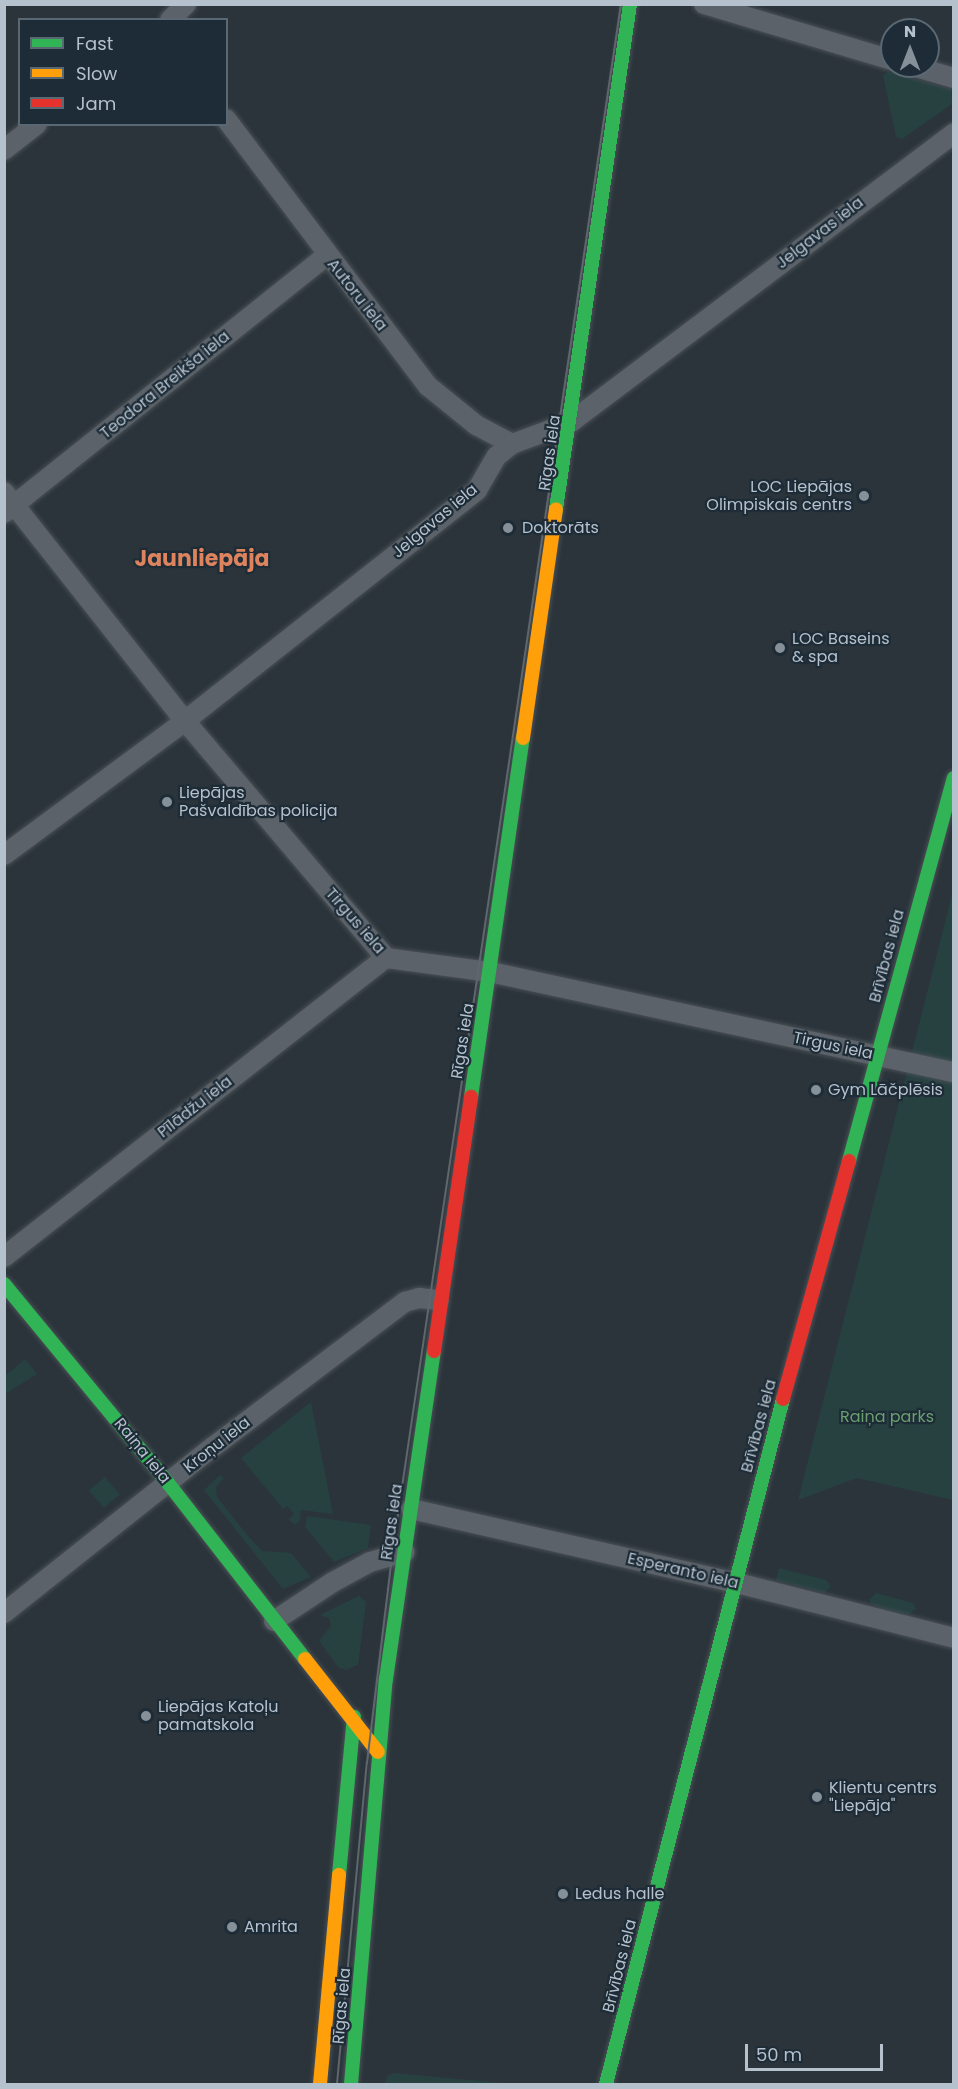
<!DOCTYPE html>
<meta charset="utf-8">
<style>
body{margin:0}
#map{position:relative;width:958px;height:2089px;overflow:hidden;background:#2b343b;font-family:Poppins,sans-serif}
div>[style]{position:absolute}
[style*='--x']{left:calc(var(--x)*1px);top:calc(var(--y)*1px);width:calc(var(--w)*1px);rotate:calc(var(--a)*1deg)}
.green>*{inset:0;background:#274141;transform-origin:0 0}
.roads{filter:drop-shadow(0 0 2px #495055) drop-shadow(0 0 2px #495055)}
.street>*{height:20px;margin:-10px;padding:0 10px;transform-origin:10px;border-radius:10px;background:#5b6269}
.fast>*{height:14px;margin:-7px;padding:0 7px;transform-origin:7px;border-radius:7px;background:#30b455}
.slow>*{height:14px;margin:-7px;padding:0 7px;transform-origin:7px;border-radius:7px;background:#ff9f0a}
.jam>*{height:14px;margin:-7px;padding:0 7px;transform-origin:7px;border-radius:7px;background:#e5322d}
.tram>*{height:1.5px;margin:-0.75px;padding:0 0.75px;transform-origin:0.75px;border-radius:0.75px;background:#5f666c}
.dots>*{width:16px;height:16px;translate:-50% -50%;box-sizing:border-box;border:3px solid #1d2c37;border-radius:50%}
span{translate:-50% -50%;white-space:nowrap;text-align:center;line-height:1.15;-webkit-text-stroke:4.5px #1d2c37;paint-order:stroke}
.street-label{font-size:16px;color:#b5c1cc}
.poi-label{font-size:16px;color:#b5c1cc}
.right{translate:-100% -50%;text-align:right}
.left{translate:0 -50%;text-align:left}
.park-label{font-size:16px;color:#6a9f6e}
.district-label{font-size:22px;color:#dd835e;font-weight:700}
.frame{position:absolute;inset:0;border:6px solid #b5c1cc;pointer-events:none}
.legend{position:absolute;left:18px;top:18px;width:210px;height:108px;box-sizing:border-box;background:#1d2c37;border:2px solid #5a6873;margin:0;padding:8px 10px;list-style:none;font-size:18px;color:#b5c1cc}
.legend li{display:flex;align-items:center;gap:12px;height:30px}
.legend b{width:30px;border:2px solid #5a6873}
.north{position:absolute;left:880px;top:18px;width:60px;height:60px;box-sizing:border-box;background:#1d2c37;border:2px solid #5a6873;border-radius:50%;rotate:0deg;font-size:16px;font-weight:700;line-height:24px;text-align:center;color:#b5c1cc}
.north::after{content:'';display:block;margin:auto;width:21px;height:27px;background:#859099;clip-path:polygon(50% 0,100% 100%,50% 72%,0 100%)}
.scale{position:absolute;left:745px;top:2044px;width:138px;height:27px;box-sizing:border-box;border:3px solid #b5c1cc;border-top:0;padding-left:8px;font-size:18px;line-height:21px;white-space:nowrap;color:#b5c1cc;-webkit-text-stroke:4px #1d2c37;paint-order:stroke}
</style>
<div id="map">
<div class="green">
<i style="clip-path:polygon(889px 72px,951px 89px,952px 104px,902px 139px,896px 137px,883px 75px)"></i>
<i style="clip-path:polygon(953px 891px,953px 1500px,857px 1478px,798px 1500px)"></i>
<i style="clip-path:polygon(25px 1359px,37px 1374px,5px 1394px,5px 1376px)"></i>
<i style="clip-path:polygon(311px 1402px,333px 1514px,301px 1510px,300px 1521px,294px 1525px,289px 1519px,294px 1514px,287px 1506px,283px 1509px,241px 1458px)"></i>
<i style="clip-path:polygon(220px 1475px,224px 1478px,216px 1487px,217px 1497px,248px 1536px,262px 1551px,291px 1553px,311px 1577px,283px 1589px,204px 1490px)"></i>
<i style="left:105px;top:1477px;width:23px;height:21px;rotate:50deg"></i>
<i style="clip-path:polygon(307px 1516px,371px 1525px,368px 1548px,334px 1562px,305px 1527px)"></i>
<i style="clip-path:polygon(779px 1568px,826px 1580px,831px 1586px,825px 1593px,776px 1580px)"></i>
<i style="clip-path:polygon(876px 1593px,913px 1603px,916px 1609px,908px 1615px,872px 1605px,869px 1600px)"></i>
<i style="clip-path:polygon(359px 1596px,366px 1602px,358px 1665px,346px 1670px,338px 1667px,319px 1641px,331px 1626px,329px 1618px,320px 1615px)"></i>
<i style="clip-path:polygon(394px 2073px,405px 2074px,514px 2084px,385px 2084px,387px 2076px)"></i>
</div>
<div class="roads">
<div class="street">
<i style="--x:704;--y:4;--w:196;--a:16.6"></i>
<i style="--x:170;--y:20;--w:23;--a:-45"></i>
<i style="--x:912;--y:66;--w:44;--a:15.9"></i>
<i style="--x:226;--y:119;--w:335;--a:52.9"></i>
<i style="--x:428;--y:386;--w:62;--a:39.1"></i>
<i style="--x:476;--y:425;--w:41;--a:27.8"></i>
<i style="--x:4;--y:150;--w:42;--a:-38.2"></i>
<i style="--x:4;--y:492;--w:292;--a:51.7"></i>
<i style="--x:185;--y:721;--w:311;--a:49.7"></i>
<i style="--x:386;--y:958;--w:105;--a:7.7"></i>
<i style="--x:490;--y:972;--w:475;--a:12.2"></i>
<i style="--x:4;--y:513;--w:412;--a:-38.6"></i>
<i style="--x:4;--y:855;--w:225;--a:-36.5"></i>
<i style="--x:185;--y:721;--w:372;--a:-38.3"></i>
<i style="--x:477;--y:490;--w:39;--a:-60"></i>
<i style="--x:497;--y:456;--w:19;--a:-39"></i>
<i style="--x:512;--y:444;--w:63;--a:-20.4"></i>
<i style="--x:571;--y:422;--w:480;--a:-37"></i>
<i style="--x:4;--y:1257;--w:485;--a:-38.1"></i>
<i style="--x:411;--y:1509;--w:334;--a:12.8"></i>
<i style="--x:737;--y:1583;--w:224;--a:14.2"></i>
<i style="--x:4;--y:1613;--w:267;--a:-38.5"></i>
<i style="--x:213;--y:1447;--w:241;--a:-37.1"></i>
<i style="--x:405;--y:1302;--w:15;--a:-16"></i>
<i style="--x:419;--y:1298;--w:20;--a:6"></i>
<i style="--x:274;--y:1621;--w:71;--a:-33.5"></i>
<i style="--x:333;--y:1582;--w:42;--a:-28.4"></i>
<i style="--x:370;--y:1562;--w:36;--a:-16"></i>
</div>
<div class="fast">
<i style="--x:556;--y:509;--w:510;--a:-81.66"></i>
<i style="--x:471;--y:1097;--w:363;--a:-81.8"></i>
<i style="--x:849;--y:1161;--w:397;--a:-74.7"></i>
<i style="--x:4;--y:1284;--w:258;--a:50.5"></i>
<i style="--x:168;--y:1483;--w:223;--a:52.1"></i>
<i style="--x:339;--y:1875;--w:159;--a:-84.6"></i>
<i style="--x:351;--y:2084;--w:407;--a:-85.1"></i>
<i style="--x:386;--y:1679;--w:331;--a:-81.7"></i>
<i style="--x:606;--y:2084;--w:707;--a:-75.51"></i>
</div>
<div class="slow">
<i style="--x:523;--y:738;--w:231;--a:-81.8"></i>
<i style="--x:305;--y:1659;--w:118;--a:51.9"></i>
<i style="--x:320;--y:2084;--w:210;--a:-84.8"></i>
</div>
<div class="jam">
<i style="--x:434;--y:1351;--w:257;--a:-81.7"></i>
<i style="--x:783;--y:1399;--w:247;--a:-74.5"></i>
</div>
</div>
<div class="tram">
<i style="--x:337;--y:2084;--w:322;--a:-84.7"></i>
<i style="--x:367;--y:1763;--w:209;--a:-83.1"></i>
<i style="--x:392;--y:1555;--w:1568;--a:-81.6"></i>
</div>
<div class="dots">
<i style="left:864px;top:496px;background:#859099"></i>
<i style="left:508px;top:528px;background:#859099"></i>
<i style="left:780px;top:648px;background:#859099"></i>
<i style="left:167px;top:802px;background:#859099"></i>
<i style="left:816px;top:1090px;background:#859099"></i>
<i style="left:146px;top:1716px;background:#859099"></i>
<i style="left:817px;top:1797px;background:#859099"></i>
<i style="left:563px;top:1894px;background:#859099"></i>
<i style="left:232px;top:1927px;background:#859099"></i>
</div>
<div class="street-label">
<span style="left:820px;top:233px;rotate:-38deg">Jelgavas iela</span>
<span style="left:357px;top:295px;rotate:52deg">Autoru iela</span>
<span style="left:165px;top:385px;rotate:-39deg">Teodora Breikša iela</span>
<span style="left:550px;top:453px;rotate:-82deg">Rīgas iela</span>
<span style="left:435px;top:521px;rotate:-40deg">Jelgavas iela</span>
<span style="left:355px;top:921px;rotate:49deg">Tirgus iela</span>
<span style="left:887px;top:956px;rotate:-75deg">Brīvības iela</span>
<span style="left:463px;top:1041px;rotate:-81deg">Rīgas iela</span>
<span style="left:833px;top:1046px;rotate:12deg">Tirgus iela</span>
<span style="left:195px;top:1107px;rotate:-38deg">Pīlādžu iela</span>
<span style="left:759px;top:1426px;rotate:-75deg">Brīvības iela</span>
<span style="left:217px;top:1445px;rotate:-38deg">Kroņu iela</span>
<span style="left:142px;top:1451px;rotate:51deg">Raiņa iela</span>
<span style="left:392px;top:1522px;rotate:-82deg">Rīgas iela</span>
<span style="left:683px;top:1571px;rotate:13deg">Esperanto iela</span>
<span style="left:620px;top:1966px;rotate:-76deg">Brīvības iela</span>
<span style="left:342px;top:2006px;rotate:-85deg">Rīgas iela</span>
</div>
<div class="poi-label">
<span class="right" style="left:852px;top:496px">LOC Liepājas<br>Olimpiskais centrs</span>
<span class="left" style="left:522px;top:528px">Doktorāts</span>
<span class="left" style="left:792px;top:648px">LOC Baseins<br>&amp; spa</span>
<span class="left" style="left:179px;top:802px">Liepājas<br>Pašvaldības policija</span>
<span class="left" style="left:828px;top:1090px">Gym Lāčplēsis</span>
<span class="left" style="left:158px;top:1716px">Liepājas Katoļu<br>pamatskola</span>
<span class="left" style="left:829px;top:1797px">Klientu centrs<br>"Liepāja"</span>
<span class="left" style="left:575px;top:1894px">Ledus halle</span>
<span class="left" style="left:244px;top:1927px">Amrita</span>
</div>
<div class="park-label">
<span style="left:887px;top:1417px">Raiņa parks</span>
</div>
<div class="district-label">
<span style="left:202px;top:559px">Jaunliepāja</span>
</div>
<div class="frame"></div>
<ul class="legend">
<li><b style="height:8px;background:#30b455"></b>Fast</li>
<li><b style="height:8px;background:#ff9f0a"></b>Slow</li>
<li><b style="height:8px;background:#e5322d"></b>Jam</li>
</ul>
<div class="north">N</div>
<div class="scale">50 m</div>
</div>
